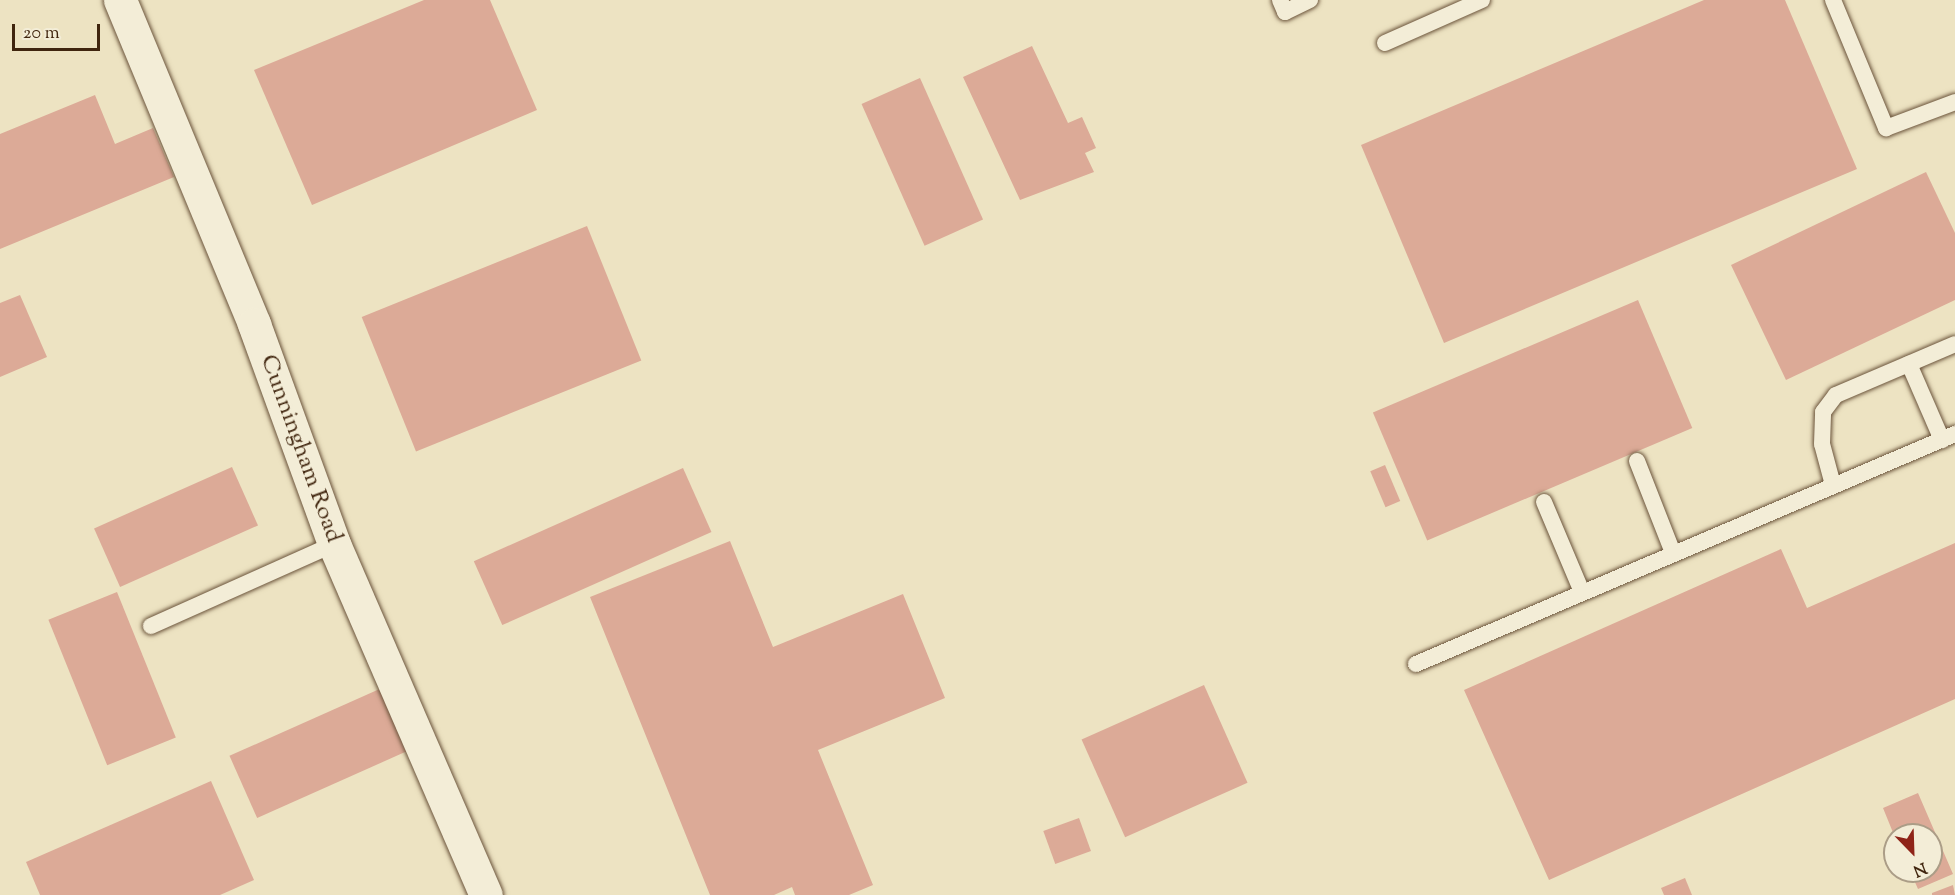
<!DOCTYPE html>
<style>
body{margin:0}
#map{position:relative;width:1955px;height:895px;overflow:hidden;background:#ede3c2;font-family:"Sorts Mill Goudy",serif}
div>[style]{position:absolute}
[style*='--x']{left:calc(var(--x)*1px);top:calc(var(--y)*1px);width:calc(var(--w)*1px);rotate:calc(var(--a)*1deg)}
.building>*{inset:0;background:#dcaa97;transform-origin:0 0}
.roads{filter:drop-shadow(0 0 2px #6b543b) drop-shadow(0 0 2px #6b543b)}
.service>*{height:16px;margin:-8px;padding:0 8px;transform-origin:8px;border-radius:8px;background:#f3edd7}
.tertiary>*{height:33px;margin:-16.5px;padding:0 16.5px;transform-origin:16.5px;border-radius:16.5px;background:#f3edd7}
span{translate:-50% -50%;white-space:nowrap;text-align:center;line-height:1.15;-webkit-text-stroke:4.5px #f3edd7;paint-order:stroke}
.street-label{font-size:24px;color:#40250e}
.north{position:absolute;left:1883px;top:823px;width:60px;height:60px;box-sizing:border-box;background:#f3edd7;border:2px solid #ab9d87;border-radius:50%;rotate:157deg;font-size:16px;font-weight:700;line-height:24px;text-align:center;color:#40250e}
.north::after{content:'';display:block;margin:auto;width:21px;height:27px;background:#8f2418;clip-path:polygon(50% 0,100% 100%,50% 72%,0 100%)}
.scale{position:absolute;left:12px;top:24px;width:88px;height:27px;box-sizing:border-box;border:3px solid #40250e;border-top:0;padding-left:8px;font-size:18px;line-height:21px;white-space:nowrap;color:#40250e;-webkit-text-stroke:4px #f3edd7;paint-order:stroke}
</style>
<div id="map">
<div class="building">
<i style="clip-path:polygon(424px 0,490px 0,537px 110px,312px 205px,254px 70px)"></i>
<i style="clip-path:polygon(1704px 0,1785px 0,1857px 169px,1444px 343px,1361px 145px)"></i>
<i style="clip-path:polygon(1032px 46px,1068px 123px,1082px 117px,1096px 148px,1085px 153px,1094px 172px,1020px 200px,963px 77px)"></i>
<i style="left:920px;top:78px;width:155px;height:64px;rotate:66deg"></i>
<i style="clip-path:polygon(95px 95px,115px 144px,153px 128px,174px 177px,0 249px,0 134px)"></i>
<i style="clip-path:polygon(1926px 172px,1955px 233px,1955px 300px,1786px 380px,1731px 265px)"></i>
<i style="left:587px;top:226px;width:145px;height:243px;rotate:68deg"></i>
<i style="clip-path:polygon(20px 295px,47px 357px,0 377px,0 303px)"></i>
<i style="left:1638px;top:300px;width:139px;height:288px;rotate:67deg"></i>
<i style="left:1385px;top:465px;width:39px;height:16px;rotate:67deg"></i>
<i style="left:232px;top:467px;width:64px;height:151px;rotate:66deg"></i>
<i style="left:683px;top:468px;width:70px;height:229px;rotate:66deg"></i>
<i style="clip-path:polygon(730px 541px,773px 647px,903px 594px,945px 698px,818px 750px,873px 885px,849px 895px,795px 895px,792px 887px,774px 895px,710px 895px,590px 597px)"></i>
<i style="clip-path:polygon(1955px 543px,1955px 699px,1549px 880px,1464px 690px,1781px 549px,1807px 608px)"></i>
<i style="left:117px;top:592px;width:157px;height:74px;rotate:68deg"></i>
<i style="left:393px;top:683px;width:68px;height:179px;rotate:66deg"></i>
<i style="left:1204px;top:685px;width:107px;height:134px;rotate:66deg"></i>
<i style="clip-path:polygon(211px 781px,254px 880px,220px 895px,40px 895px,26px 862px)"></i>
<i style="clip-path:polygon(1918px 793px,1953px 874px,1918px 889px,1910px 871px,1931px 871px,1931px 835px,1894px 835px,1883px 808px)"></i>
<i style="left:1079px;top:818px;width:35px;height:38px;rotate:70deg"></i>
<i style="clip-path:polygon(1685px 878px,1692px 895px,1664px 895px,1661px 888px)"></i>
<i style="clip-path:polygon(1953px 885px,1955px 895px,1932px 895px,1932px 893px)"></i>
</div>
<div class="roads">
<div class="service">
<i style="--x:1280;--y:0;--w:13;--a:67"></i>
<i style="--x:1285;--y:12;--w:28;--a:-26"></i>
<i style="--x:1833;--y:0;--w:139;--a:67.5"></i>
<i style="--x:1886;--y:128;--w:74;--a:-20.6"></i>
<i style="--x:1385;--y:43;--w:106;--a:-23.9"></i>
<i style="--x:1909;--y:364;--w:83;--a:66.5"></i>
<i style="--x:1637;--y:461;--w:99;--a:68.6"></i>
<i style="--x:1833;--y:485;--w:42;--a:-105"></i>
<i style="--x:1822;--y:444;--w:32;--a:-88"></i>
<i style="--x:1823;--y:412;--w:21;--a:-53"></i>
<i style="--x:1836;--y:395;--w:129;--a:-23.2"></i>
<i style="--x:1544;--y:502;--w:98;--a:67.1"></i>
<i style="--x:151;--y:626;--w:201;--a:-24.1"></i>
<i style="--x:1416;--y:664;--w:586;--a:-23.11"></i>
</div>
<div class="tertiary">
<i style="--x:120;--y:0;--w:351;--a:67.5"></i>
<i style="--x:254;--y:324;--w:234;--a:70"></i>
<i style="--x:334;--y:544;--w:382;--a:66.6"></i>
</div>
</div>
<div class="street-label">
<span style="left:300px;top:449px;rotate:70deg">Cunningham Road</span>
</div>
<div class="north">N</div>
<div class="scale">20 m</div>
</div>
